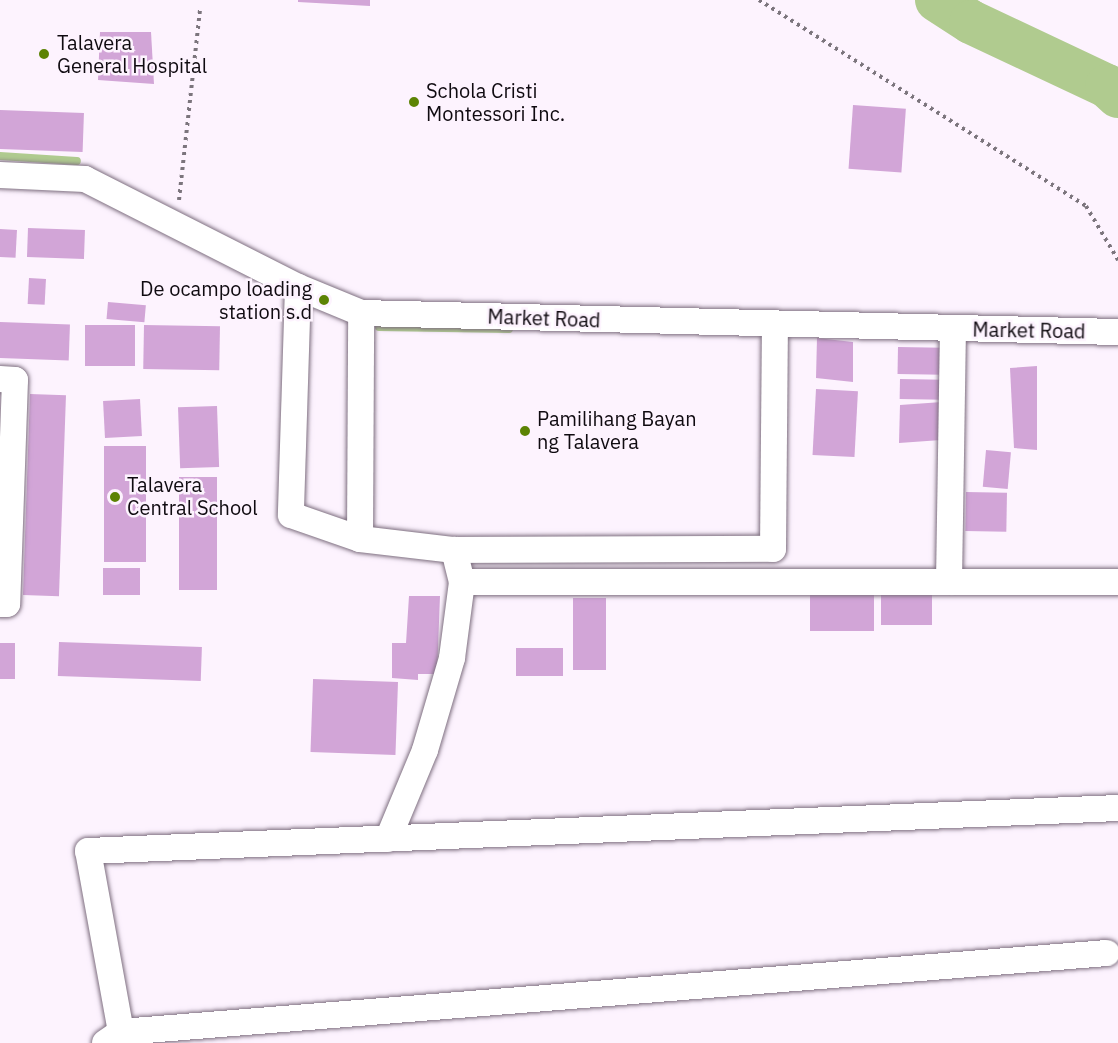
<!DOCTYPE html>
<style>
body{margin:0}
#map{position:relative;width:1118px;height:1043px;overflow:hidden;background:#fdf3fe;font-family:"IBM Plex Sans",sans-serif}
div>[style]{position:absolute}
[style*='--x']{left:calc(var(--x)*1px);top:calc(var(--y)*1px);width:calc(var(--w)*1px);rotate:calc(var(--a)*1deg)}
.stream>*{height:8px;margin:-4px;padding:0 4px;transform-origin:4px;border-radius:4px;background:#b0cb8f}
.river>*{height:44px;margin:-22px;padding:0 22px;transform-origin:22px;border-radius:22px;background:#b0cb8f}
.building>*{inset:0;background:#d2a5d7;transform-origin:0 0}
.path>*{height:4px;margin-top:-2px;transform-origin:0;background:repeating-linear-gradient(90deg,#7c757d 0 3px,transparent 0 7.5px)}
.roads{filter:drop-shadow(0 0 2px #7e6f80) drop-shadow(0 0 2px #7e6f80)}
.minor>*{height:26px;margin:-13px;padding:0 13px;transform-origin:13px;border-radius:13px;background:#fff}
.dots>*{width:16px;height:16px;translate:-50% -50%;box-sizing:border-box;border:3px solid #fdf3fe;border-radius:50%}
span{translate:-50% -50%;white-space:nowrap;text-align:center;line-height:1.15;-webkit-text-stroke:5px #fdf3fe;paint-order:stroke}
.poi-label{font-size:20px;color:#0f0a10}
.left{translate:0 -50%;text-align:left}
.right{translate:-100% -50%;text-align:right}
.street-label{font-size:20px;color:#0f0a10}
</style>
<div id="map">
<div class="stream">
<i style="--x:0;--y:156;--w:77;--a:3.7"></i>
<i style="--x:379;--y:327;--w:130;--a:0.9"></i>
</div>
<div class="river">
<i style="--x:937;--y:0;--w:40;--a:32.9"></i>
<i style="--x:971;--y:22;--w:150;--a:25.2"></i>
<i style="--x:1107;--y:86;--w:15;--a:42"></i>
</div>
<div class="building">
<i style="clip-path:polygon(298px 0,370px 0,370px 6px,298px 2px)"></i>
<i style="clip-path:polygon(100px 32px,151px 32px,154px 84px,98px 80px)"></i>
<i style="left:853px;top:105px;width:53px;height:64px;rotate:4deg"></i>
<i style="left:0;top:110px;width:84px;height:39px;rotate:2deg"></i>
<i style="left:28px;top:228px;width:57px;height:29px;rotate:2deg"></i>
<i style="left:0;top:229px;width:17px;height:28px;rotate:3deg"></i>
<i style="left:29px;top:278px;width:17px;height:26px;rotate:3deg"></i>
<i style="left:108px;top:302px;width:38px;height:17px;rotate:5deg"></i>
<i style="left:0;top:322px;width:70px;height:36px;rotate:2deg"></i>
<i style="left:85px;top:325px;width:50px;height:41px"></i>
<i style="left:144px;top:325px;width:76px;height:44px;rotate:1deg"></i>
<i style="clip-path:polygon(817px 338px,853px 342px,853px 382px,816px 378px)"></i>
<i style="left:898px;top:347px;width:45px;height:27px;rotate:1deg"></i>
<i style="clip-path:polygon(1037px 366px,1037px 450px,1014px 448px,1010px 368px)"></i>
<i style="left:900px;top:379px;width:43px;height:20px;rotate:1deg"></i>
<i style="left:816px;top:389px;width:42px;height:66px;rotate:3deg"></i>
<i style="left:30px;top:394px;width:36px;height:201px;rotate:2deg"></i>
<i style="left:140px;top:399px;width:37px;height:37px;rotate:87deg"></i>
<i style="clip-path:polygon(942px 402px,941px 440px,899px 443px,900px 405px)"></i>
<i style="left:217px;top:406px;width:61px;height:39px;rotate:88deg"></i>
<i style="left:104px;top:446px;width:42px;height:116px"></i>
<i style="left:986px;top:450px;width:25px;height:37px;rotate:5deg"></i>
<i style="left:179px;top:477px;width:38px;height:113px"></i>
<i style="left:966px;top:492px;width:41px;height:39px;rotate:1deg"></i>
<i style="left:103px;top:568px;width:37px;height:27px"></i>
<i style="left:874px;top:594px;width:37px;height:64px;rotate:90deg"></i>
<i style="left:881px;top:594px;width:51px;height:31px"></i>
<i style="clip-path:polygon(409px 596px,440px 596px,437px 674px,418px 674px,418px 680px,392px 678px,392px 643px,406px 643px)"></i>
<i style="left:573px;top:598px;width:33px;height:72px"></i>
<i style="left:59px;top:642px;width:143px;height:34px;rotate:2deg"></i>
<i style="left:0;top:643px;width:15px;height:36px"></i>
<i style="left:516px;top:648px;width:47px;height:28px"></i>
<i style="left:398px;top:682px;width:73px;height:85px;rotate:92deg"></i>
</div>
<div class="path">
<i style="--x:759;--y:0;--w:386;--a:32.2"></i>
<i style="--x:1086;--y:206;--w:63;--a:59.3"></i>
<i style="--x:179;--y:200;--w:191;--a:-83.7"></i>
</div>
<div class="roads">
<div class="minor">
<i style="--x:0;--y:175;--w:85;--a:2.7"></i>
<i style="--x:85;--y:179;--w:239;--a:26.9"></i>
<i style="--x:298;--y:287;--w:68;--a:22.4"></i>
<i style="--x:361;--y:313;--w:757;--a:1.44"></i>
<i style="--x:298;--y:287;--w:228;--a:91.8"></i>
<i style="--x:291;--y:515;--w:73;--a:19.2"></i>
<i style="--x:360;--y:539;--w:95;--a:6.7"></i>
<i style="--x:454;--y:550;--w:319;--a:-0.2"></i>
<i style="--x:773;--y:549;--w:224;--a:-89.5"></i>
<i style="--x:0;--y:379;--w:15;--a:4"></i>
<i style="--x:15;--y:380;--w:224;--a:92"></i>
<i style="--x:7;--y:604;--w:7;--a:180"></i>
<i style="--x:360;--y:539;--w:226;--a:-89.7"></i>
<i style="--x:454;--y:550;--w:33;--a:76"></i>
<i style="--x:462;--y:582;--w:656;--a:0"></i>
<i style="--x:949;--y:582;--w:253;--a:-89.1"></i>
<i style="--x:388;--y:839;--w:96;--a:-67.4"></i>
<i style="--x:425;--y:750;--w:96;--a:-73.6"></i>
<i style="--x:452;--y:658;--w:77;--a:-82.5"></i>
<i style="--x:121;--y:1032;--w:989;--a:-4.58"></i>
<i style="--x:105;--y:1043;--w:19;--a:-35"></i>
<i style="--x:121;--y:1032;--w:184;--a:-100.3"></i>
<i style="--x:88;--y:851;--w:1031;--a:-2.39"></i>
</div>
</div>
<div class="dots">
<i style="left:44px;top:54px;background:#5c8304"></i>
<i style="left:414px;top:102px;background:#5c8304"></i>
<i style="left:324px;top:300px;background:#5c8304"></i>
<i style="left:525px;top:431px;background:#5c8304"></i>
<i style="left:115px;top:497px;background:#5c8304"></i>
</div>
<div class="poi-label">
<span class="left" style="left:57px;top:54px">Talavera<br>General Hospital</span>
<span class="left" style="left:426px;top:102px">Schola Cristi<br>Montessori Inc.</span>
<span class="right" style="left:312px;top:300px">De ocampo loading<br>station s.d</span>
<span class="left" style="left:537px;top:430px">Pamilihang Bayan<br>ng Talavera</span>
<span class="left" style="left:127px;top:496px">Talavera<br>Central School</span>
</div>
<div class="street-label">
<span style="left:544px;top:318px;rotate:2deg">Market Road</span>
<span style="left:1029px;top:330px;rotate:1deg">Market Road</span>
</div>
</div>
